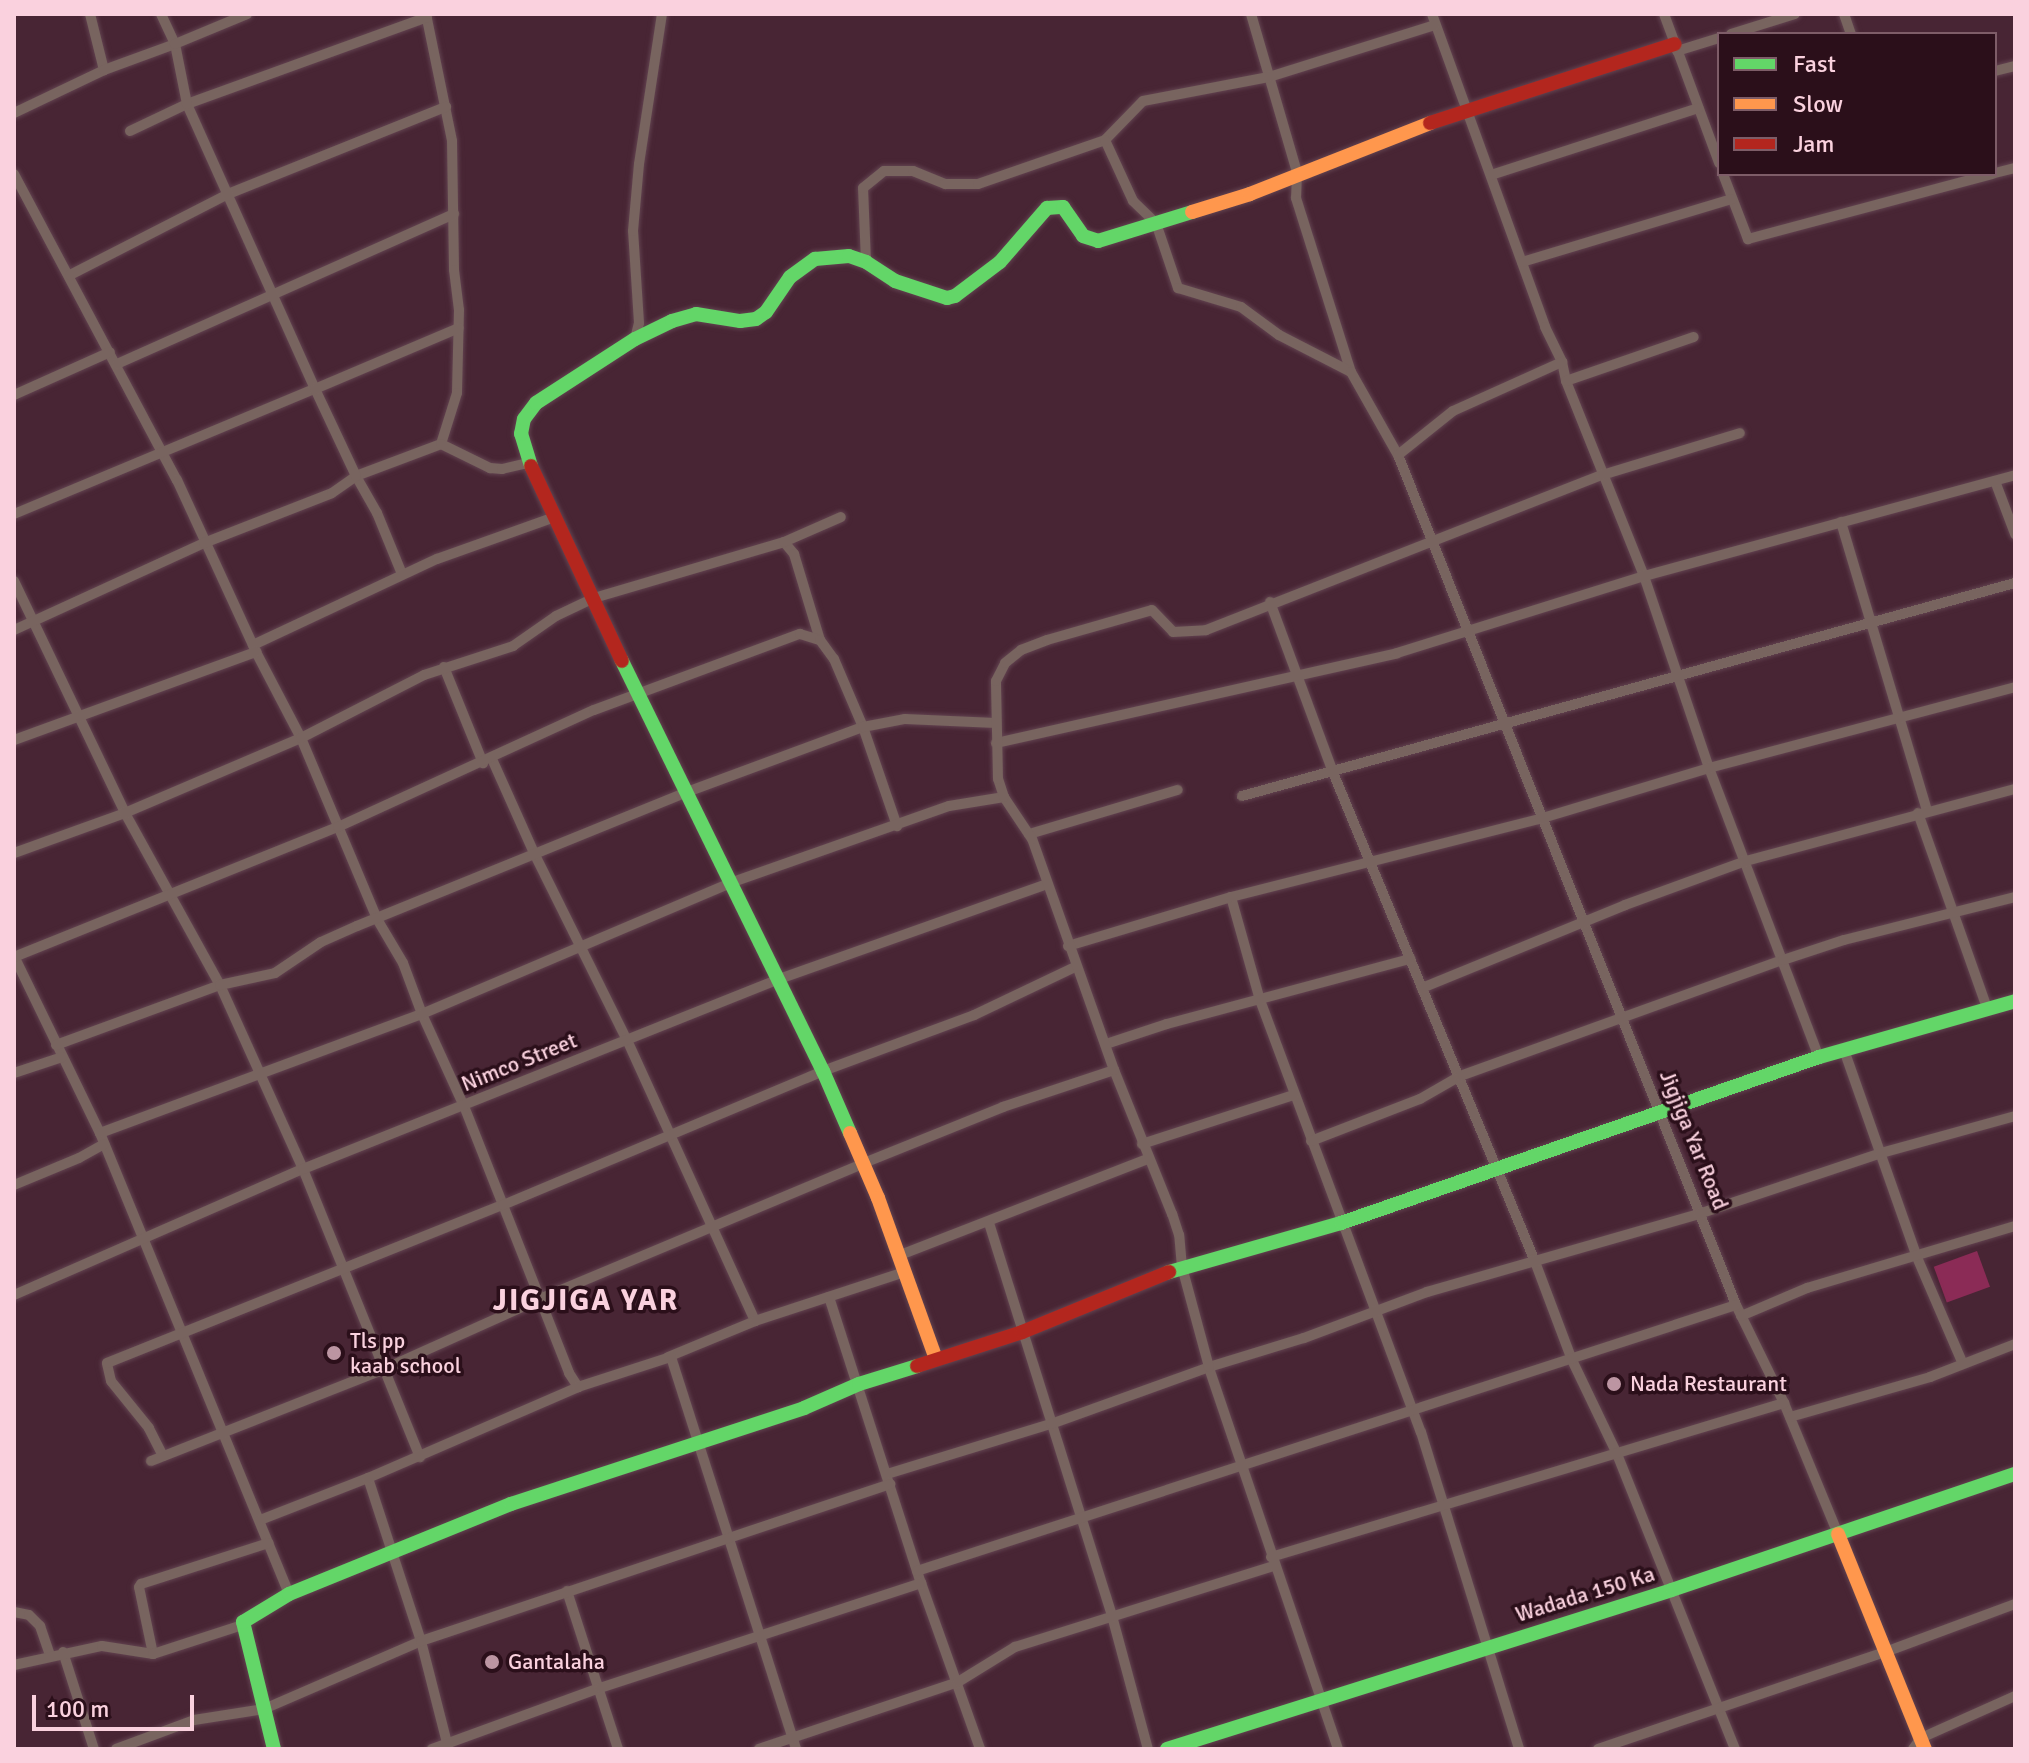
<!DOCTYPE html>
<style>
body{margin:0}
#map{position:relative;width:2029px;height:1763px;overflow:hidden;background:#482534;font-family:Signika,sans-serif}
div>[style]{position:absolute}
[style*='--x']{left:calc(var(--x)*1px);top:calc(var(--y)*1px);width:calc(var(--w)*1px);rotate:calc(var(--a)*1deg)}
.green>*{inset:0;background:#8b2b56;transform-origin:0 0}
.roads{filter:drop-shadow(0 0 2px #624350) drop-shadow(0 0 2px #624350)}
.street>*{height:10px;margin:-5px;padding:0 5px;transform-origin:5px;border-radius:5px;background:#78645f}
.fast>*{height:14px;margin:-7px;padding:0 7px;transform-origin:7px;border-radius:7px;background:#63d668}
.slow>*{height:14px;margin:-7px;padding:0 7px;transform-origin:7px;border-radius:7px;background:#ff974d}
.jam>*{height:14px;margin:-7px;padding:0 7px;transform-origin:7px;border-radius:7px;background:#b3261e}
.dots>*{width:22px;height:22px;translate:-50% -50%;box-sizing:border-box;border:4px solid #2b0f1a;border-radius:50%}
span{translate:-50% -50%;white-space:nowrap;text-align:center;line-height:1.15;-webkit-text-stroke:7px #2b0f1a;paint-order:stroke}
.street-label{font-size:22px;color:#fad1de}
.poi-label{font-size:22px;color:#fad1de}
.left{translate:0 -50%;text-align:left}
.district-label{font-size:30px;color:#fad1de;font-weight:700;letter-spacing:2px}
.frame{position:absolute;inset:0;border:16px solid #fad1de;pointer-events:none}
.legend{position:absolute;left:1717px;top:32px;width:280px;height:144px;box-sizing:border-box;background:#2b0f1a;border:2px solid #7e5d68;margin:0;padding:10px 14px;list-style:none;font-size:24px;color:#fad1de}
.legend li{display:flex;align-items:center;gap:16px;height:40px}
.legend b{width:40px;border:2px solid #7e5d68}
.scale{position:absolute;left:32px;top:1695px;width:162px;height:36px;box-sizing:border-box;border:4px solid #fad1de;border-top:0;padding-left:10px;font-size:24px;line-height:28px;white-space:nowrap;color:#fad1de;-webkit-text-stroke:6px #2b0f1a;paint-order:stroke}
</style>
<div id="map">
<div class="green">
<i style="left:1977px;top:1251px;width:38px;height:46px;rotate:70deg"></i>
</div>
<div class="roads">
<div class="street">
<i style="--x:90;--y:14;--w:58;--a:76"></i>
<i style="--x:426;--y:14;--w:130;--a:78.4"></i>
<i style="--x:452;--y:141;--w:129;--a:89.1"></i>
<i style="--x:454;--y:270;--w:40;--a:82.9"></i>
<i style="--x:459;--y:310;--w:83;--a:91.4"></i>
<i style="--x:457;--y:393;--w:53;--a:107.4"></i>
<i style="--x:1251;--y:14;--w:165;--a:73.8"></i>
<i style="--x:1297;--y:172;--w:26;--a:92"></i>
<i style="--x:1296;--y:198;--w:182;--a:72.5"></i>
<i style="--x:1432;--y:14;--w:333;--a:70.1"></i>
<i style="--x:1545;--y:327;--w:39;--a:64"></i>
<i style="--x:1562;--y:362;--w:19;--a:78"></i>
<i style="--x:1566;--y:381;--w:210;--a:68.2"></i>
<i style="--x:1644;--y:576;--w:203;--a:71.3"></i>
<i style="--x:1709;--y:768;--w:309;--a:69.2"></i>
<i style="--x:1664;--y:14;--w:159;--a:69.7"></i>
<i style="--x:1844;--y:14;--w:21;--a:71"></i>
<i style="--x:1731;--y:34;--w:67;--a:-17.4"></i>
<i style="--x:1677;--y:51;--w:44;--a:-17.2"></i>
<i style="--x:1995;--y:71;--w:21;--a:-14"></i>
<i style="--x:14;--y:113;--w:100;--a:-25.5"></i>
<i style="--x:104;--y:70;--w:76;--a:-20.1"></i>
<i style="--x:175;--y:44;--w:33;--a:-115"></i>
<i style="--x:130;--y:131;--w:63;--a:-25.3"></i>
<i style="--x:187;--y:104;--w:255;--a:-19.9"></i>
<i style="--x:1105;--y:140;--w:54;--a:-45.7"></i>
<i style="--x:1143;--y:101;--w:128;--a:-10.8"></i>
<i style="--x:1269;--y:77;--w:174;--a:-17.4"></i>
<i style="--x:1995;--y:173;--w:21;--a:-14"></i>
<i style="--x:14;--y:174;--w:347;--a:62"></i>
<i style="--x:177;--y:480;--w:189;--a:65.3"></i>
<i style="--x:256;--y:652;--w:97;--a:62.4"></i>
<i style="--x:301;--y:738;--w:196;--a:67.2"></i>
<i style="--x:377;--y:919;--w:51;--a:59.4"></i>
<i style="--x:403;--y:963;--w:54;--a:69.6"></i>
<i style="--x:422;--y:1014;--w:101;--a:65.5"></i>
<i style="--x:464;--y:1106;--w:287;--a:68.5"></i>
<i style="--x:569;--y:1373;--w:17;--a:57"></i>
<i style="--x:1723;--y:174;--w:70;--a:69"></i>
<i style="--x:1748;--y:239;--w:253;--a:-14.9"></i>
<i style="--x:1491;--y:175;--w:218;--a:-17.9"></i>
<i style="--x:866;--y:262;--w:74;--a:-92.3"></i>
<i style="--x:863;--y:188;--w:27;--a:-39"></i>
<i style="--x:884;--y:171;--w:29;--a:0"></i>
<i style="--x:913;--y:171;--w:35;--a:22"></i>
<i style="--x:945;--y:184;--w:33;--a:0"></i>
<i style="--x:978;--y:184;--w:134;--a:-19.1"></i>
<i style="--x:1105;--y:140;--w:67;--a:65.3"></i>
<i style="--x:1133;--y:201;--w:32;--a:44"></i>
<i style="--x:1156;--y:223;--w:69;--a:71.3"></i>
<i style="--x:1178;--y:288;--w:66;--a:16.8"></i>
<i style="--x:1241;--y:307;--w:47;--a:36.4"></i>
<i style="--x:1279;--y:335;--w:81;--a:27.2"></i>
<i style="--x:1351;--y:372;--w:95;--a:60.5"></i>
<i style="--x:1398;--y:455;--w:915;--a:68.31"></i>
<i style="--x:1736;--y:1305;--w:109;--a:63.9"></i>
<i style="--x:1784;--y:1403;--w:142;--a:67.6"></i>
<i style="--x:1522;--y:262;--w:219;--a:-16.7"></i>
<i style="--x:70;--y:275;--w:178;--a:-27.1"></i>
<i style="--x:228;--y:194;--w:235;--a:-21.8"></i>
<i style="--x:635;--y:339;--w:16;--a:-76"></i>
<i style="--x:639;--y:323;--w:92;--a:-93.7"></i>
<i style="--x:633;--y:231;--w:67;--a:-84.9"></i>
<i style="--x:639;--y:164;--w:152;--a:-81.3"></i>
<i style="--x:117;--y:364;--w:369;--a:-24"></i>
<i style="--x:1566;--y:381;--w:135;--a:-19"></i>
<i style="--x:14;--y:395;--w:105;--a:-24.1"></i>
<i style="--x:1398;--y:455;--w:70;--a:-38.7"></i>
<i style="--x:1453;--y:411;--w:120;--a:-24.2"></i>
<i style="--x:1995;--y:481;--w:57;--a:69.3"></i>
<i style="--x:14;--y:514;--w:326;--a:-22.6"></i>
<i style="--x:315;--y:389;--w:312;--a:-114.2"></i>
<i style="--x:187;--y:104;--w:61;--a:-101.3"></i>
<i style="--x:175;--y:44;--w:78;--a:-22.6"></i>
<i style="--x:1841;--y:522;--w:302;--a:73.4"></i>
<i style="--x:784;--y:542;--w:16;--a:50"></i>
<i style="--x:794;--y:554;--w:90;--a:73.2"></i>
<i style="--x:402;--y:574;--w:66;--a:-112.3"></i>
<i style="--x:377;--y:513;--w:43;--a:-119.6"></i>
<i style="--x:356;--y:476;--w:91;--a:-20.6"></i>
<i style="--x:441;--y:444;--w:55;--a:26.1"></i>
<i style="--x:490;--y:468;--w:12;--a:5"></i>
<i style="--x:502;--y:469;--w:28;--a:-13"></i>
<i style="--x:14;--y:581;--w:257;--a:64.4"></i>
<i style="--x:125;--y:813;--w:196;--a:61.1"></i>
<i style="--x:220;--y:985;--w:202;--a:65.7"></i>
<i style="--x:303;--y:1169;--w:311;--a:67.9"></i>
<i style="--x:1270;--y:602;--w:179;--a:69.7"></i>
<i style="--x:1332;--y:770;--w:529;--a:67.56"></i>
<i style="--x:1534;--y:1259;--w:108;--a:69.4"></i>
<i style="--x:1572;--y:1360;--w:104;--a:64.4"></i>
<i style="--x:1617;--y:1454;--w:318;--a:68.2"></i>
<i style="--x:14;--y:630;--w:209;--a:-24.6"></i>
<i style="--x:204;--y:543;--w:137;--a:-21.3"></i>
<i style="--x:332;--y:493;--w:29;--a:-35"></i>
<i style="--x:356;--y:476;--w:96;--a:-115.2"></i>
<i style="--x:315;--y:389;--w:156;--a:-23"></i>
<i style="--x:253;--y:645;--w:203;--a:-25.1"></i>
<i style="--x:437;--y:559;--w:125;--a:-19.6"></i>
<i style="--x:444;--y:667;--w:104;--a:67.9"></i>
<i style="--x:14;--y:740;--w:258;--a:-20"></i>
<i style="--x:996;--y:743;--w:411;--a:-12.6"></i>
<i style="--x:1397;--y:653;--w:259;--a:-17.3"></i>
<i style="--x:1644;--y:576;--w:385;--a:-15.2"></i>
<i style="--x:492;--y:759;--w:105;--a:65.9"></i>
<i style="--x:535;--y:855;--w:207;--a:63.6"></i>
<i style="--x:627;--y:1040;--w:309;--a:65.5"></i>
<i style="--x:1242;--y:796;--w:802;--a:-15.41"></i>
<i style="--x:1918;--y:813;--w:207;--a:70.5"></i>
<i style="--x:1029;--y:834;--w:155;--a:-16.5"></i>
<i style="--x:14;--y:853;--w:118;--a:-19.8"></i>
<i style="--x:125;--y:813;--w:191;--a:-23.1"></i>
<i style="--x:301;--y:738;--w:138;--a:-27.1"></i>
<i style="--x:424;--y:675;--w:94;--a:-18"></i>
<i style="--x:513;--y:646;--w:52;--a:-34.9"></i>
<i style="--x:556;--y:616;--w:42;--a:-25.3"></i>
<i style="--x:594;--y:598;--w:198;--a:-16.4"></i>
<i style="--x:784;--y:542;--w:62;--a:-23.7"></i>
<i style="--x:1231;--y:897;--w:107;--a:74.3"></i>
<i style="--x:1260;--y:1000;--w:461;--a:69.6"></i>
<i style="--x:1421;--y:1432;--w:332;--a:72.8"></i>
<i style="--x:1068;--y:946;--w:170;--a:-16.7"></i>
<i style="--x:1231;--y:897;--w:318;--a:-14.2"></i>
<i style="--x:1539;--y:819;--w:177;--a:-16.7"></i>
<i style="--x:1709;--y:768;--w:317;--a:-14.8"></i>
<i style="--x:14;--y:956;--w:197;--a:64.1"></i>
<i style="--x:100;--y:1133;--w:498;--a:67.7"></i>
<i style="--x:14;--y:957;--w:349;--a:-21.9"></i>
<i style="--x:338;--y:827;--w:281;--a:-24.6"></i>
<i style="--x:594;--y:710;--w:220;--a:-20.3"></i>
<i style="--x:800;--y:634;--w:21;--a:17"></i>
<i style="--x:820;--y:640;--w:24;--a:54"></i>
<i style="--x:834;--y:659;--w:74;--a:66.9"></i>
<i style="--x:863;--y:727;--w:105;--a:71"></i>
<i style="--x:1422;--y:988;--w:219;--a:-22.2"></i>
<i style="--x:1625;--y:905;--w:129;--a:-20"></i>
<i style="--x:1746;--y:861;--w:278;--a:-15"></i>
<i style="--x:1106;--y:1044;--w:64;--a:-18.2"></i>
<i style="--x:1167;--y:1024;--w:252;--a:-15"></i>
<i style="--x:56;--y:1045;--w:175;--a:-20.1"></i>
<i style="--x:220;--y:985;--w:56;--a:-12.3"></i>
<i style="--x:275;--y:973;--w:55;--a:-34"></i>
<i style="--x:321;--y:942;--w:39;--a:-24"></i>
<i style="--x:357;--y:926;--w:356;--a:-22.1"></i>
<i style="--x:687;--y:792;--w:188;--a:-20.3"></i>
<i style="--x:863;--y:727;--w:43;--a:-10.8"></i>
<i style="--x:905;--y:719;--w:91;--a:2.5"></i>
<i style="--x:1844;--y:1050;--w:217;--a:70.6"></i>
<i style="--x:1916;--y:1255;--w:116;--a:66.7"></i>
<i style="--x:14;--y:1073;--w:51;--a:-18.4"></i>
<i style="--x:100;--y:1133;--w:343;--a:-20.3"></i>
<i style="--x:422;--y:1014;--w:335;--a:-23"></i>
<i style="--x:730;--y:883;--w:232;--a:-19.4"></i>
<i style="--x:949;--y:806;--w:56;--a:-9.3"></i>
<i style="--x:1311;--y:1141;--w:117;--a:-21.1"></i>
<i style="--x:1420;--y:1099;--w:46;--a:-29.9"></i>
<i style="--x:1460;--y:1076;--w:343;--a:-19.8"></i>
<i style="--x:1783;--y:960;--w:64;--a:-18.2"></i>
<i style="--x:1844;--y:940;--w:176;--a:-14.1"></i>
<i style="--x:1142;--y:1144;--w:160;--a:-17.9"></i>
<i style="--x:14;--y:1185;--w:70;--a:-22.6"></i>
<i style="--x:79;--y:1158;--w:29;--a:-29"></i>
<i style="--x:989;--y:1223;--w:412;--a:72.6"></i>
<i style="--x:1112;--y:1616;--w:138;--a:74.9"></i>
<i style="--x:900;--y:1255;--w:266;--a:-21.2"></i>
<i style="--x:14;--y:1295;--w:315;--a:-23.6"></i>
<i style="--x:303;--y:1169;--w:513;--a:-21.76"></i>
<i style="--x:779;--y:979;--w:284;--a:-19.5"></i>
<i style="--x:829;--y:1297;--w:300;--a:72.2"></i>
<i style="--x:921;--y:1583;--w:176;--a:70.4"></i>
<i style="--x:1741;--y:1316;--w:72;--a:-23"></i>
<i style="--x:1807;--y:1288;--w:217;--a:-16.6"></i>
<i style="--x:668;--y:1357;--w:94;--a:-22.5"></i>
<i style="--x:755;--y:1321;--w:158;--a:-18.1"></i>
<i style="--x:1790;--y:1417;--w:146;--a:-15.9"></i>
<i style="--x:1930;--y:1377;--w:91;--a:-21.2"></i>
<i style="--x:163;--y:1456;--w:31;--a:-117"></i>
<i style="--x:149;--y:1428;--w:60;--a:-129"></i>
<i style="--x:111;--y:1381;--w:18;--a:-103"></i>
<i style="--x:107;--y:1363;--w:426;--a:-21.8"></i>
<i style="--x:503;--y:1205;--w:347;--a:-22.7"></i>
<i style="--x:823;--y:1071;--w:161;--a:-20.3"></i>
<i style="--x:974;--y:1015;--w:112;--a:-25.4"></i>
<i style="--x:151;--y:1461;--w:248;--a:-21.5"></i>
<i style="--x:382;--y:1370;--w:175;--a:-24.2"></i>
<i style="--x:542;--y:1298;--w:349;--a:-22.7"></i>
<i style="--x:864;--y:1163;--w:150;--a:-21.9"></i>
<i style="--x:1003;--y:1107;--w:117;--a:-18.4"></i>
<i style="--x:887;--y:1474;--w:171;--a:-17"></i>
<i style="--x:1051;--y:1424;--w:168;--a:-19.8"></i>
<i style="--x:1209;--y:1367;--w:99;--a:-17"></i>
<i style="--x:1304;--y:1338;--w:131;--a:-20.5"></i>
<i style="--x:1427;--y:1292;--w:283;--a:-16"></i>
<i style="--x:1699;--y:1214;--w:192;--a:-18.5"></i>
<i style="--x:1881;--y:1153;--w:139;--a:-15.4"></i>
<i style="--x:368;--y:1478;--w:171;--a:72"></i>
<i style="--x:421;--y:1641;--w:109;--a:75.7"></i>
<i style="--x:260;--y:1520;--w:116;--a:-21.3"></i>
<i style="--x:368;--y:1478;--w:229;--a:-23.4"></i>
<i style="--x:578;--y:1387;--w:98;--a:-17.9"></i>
<i style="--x:671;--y:1357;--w:411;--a:72.3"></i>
<i style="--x:1271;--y:1557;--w:536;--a:-16.71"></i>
<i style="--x:917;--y:1571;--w:861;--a:-17.99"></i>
<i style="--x:567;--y:1591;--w:166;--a:72.1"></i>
<i style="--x:14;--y:1612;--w:15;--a:11"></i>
<i style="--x:29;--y:1615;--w:16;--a:45"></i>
<i style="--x:40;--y:1626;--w:31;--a:71"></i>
<i style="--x:63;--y:1652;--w:102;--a:72.3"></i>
<i style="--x:153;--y:1654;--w:68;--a:-101.8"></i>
<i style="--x:139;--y:1587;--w:4;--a:-56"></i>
<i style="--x:141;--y:1584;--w:134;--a:-17.8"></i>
<i style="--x:14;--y:1665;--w:90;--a:-12.2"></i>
<i style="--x:102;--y:1646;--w:52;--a:8.9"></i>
<i style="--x:153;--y:1654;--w:94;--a:-18"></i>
<i style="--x:116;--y:1749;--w:83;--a:-20.4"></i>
<i style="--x:194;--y:1720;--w:71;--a:-8.9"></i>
<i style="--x:264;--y:1709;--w:171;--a:-23.4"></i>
<i style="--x:421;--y:1641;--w:495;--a:-18.5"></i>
<i style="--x:432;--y:1749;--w:179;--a:-20"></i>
<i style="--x:600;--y:1688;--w:338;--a:-18.1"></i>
<i style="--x:759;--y:1749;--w:210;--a:-18.6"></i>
<i style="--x:958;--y:1682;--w:67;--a:-31.6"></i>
<i style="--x:1015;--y:1647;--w:271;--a:-17.4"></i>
<i style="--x:1338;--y:1749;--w:403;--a:-108.7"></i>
<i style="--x:1209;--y:1367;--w:104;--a:-105.1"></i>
<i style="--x:1182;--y:1267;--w:32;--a:-95"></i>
<i style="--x:1179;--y:1235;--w:22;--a:-108"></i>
<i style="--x:1172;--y:1214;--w:155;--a:-111.9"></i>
<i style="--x:1114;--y:1070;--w:245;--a:-109.5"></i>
<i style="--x:1032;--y:839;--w:50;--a:-123.7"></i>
<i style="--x:1004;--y:797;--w:19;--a:-108"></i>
<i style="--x:998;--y:779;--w:98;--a:-91.2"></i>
<i style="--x:996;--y:681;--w:20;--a:-63"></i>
<i style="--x:1005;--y:663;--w:21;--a:-39"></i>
<i style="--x:1021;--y:650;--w:28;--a:-21"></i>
<i style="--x:1047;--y:640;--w:109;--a:-15.9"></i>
<i style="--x:1152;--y:610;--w:30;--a:46"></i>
<i style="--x:1173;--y:632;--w:33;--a:-3"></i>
<i style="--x:1206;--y:630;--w:425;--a:-21.4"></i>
<i style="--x:1602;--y:475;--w:144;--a:-16.9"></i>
<i style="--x:1598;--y:1749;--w:306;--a:-18.7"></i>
<i style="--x:1888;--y:1651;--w:135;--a:-20.3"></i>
<i style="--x:1913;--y:1749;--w:14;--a:-54"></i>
<i style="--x:1921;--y:1738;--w:103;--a:-24.1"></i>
</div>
<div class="fast">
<i style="--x:531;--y:466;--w:34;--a:-107"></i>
<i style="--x:521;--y:434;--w:15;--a:-79"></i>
<i style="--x:524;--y:419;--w:20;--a:-53"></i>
<i style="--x:536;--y:403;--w:118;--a:-32.9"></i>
<i style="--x:635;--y:339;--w:41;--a:-25.9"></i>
<i style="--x:672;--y:321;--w:25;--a:-16"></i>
<i style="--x:696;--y:314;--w:45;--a:9"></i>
<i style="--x:740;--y:321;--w:16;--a:-7"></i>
<i style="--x:756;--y:319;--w:12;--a:-35"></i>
<i style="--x:766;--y:312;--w:42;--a:-55.6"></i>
<i style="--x:790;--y:277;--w:31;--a:-36"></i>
<i style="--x:815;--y:259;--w:34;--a:-5"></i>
<i style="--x:849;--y:256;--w:18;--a:19"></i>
<i style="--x:866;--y:262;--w:35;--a:33"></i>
<i style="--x:895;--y:281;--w:55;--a:18.1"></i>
<i style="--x:947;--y:298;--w:8;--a:-14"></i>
<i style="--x:955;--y:296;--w:56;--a:-37.1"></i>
<i style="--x:1000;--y:262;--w:72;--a:-49"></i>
<i style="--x:1047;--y:208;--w:16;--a:-4"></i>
<i style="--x:1063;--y:207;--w:35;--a:55"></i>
<i style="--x:1083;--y:236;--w:16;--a:18"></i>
<i style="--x:1098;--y:241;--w:98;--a:-17.1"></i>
<i style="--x:622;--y:661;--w:457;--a:63.9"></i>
<i style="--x:823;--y:1071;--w:68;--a:66.5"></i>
<i style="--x:1169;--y:1272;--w:179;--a:-15.9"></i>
<i style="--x:1341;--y:1223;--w:506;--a:-19.15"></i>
<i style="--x:1819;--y:1057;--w:204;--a:-15.9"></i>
<i style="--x:274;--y:1749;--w:131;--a:-103.7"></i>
<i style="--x:243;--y:1622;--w:54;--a:-31.3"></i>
<i style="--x:289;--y:1594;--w:240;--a:-22.1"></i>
<i style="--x:511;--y:1504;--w:308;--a:-18.1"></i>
<i style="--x:804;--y:1408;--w:60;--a:-23.6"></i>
<i style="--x:859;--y:1384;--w:61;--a:-17.2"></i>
<i style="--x:1167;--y:1749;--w:529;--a:-17.48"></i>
<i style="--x:1672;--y:1590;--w:362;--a:-18.7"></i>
</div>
<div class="slow">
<i style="--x:1192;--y:212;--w:61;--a:-17.2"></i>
<i style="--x:1250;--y:194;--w:193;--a:-21.5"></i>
<i style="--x:850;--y:1133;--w:71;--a:66.7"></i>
<i style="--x:878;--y:1198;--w:171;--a:70.2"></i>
<i style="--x:1838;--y:1534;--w:232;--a:68"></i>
</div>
<div class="jam">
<i style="--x:1430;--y:123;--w:257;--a:-17.9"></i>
<i style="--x:531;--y:466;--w:215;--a:65"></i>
<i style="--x:917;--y:1366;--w:110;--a:-17.9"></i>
<i style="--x:1022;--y:1332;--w:159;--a:-22.2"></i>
</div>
</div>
<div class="dots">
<i style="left:334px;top:1353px;background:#bc95a2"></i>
<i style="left:1614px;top:1384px;background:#bc95a2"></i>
<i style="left:492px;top:1662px;background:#bc95a2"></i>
</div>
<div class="street-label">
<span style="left:519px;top:1062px;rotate:-22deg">Nimco Street</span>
<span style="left:1694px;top:1140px;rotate:68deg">Jigjiga Yar Road</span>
<span style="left:1585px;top:1594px;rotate:-17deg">Wadada 150 Ka</span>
</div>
<div class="poi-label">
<span class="left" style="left:350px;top:1353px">Tls pp<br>kaab school</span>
<span class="left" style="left:1630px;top:1384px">Nada Restaurant</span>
<span class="left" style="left:508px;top:1662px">Gantalaha</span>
</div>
<div class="district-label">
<span style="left:586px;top:1301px">JIGJIGA YAR</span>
</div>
<div class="frame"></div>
<ul class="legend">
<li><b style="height:10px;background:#63d668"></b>Fast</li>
<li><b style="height:10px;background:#ff974d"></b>Slow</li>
<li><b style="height:10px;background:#b3261e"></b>Jam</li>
</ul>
<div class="scale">100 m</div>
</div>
